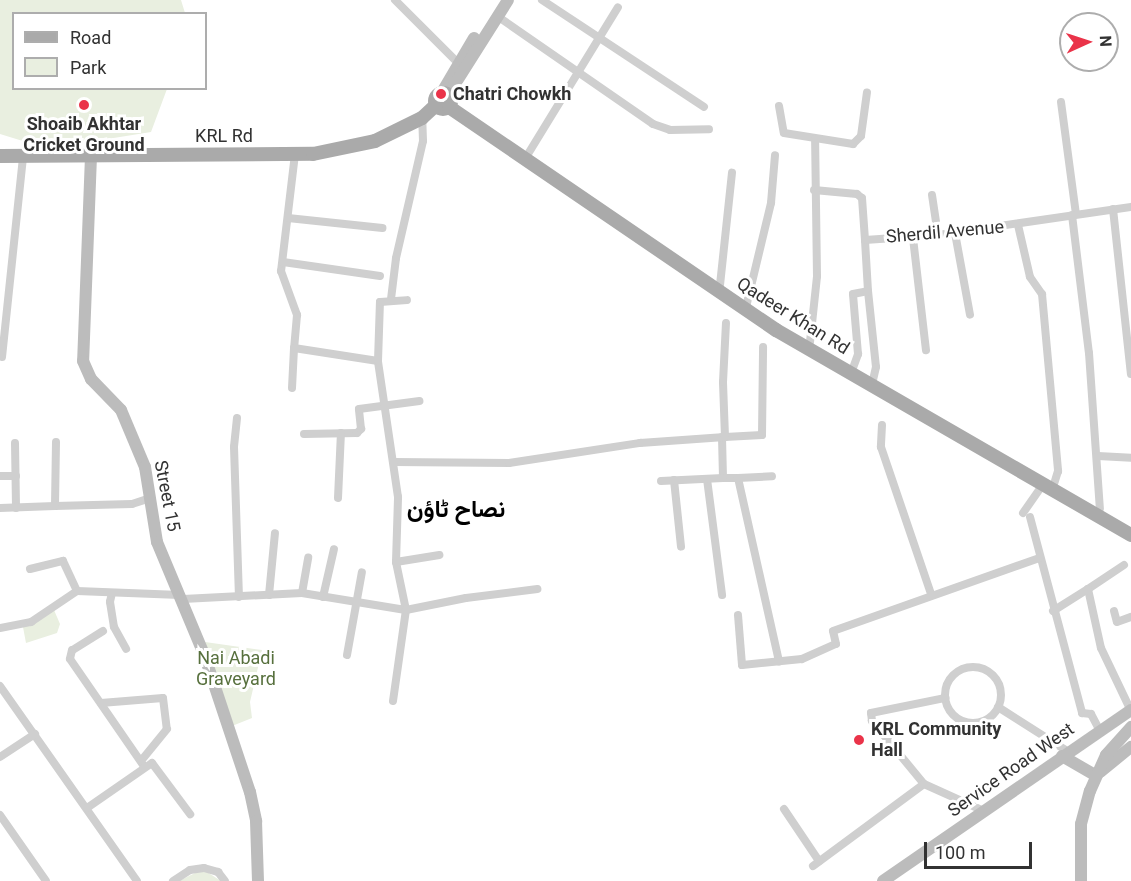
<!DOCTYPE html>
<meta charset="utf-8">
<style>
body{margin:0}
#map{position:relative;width:1131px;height:881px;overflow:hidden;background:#fff;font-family:Roboto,Vazirmatn,sans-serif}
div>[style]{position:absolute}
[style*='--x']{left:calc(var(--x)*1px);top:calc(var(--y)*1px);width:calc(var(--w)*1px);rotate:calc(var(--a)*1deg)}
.green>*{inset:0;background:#e9efe0}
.street>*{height:8px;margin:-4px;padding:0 4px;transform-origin:4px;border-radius:4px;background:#cfcfcf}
.street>.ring{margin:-4px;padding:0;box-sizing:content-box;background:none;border:8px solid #cfcfcf;border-radius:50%}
.secondary>*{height:12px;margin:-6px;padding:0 6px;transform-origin:6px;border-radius:6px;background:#bcbcbc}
.primary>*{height:14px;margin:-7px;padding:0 7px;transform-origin:7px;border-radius:7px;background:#aaa}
.primary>.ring{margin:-7px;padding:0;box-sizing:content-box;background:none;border:14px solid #aaa;border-radius:50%}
.dots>*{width:16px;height:16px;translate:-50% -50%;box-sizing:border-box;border:3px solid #fff;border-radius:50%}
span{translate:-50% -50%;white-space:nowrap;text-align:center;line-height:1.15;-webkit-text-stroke:6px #fff;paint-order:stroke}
.poi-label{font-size:18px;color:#323232;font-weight:700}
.left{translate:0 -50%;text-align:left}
.street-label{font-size:18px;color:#323232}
.park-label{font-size:18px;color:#57703d}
.district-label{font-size:24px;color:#000;font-weight:700}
.legend{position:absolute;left:12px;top:12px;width:195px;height:78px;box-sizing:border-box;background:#fff;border:2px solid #adadad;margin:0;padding:8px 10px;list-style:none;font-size:18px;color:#323232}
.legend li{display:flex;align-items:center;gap:12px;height:30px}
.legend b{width:30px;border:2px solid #adadad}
.north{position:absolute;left:1059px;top:12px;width:60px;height:60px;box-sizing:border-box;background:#fff;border:2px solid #adadad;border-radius:50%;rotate:87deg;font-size:16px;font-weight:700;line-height:24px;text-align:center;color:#323232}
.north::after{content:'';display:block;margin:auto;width:21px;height:27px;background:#ea3349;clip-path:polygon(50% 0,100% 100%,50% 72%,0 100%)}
.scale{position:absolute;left:924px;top:842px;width:108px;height:27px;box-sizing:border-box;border:3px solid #323232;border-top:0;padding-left:8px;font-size:18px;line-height:21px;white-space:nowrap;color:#323232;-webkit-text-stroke:4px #fff;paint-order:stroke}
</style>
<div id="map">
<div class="green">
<i style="clip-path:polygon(0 0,181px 0,185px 13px,14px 14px,14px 88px,167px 89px,151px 132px,95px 141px,26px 142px,0 134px)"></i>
<i style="clip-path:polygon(54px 610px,60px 624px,57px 633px,26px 643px,23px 627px)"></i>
<i style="clip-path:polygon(205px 642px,262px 650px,250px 702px,252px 718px,232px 726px)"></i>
<i style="clip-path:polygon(197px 872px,207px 872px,221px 881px,179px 881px)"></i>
</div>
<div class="street">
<i style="--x:395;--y:0;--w:89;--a:45"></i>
<i style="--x:542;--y:0;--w:194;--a:33.4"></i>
<i style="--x:500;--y:18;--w:186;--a:34.7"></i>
<i style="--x:653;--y:124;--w:18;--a:19"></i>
<i style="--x:670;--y:130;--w:39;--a:-1"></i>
<i style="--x:1061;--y:102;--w:113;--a:82.4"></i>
<i style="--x:779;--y:106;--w:27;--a:80"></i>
<i style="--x:784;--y:133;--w:70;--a:9.1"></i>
<i style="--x:853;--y:144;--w:11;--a:-45"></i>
<i style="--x:861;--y:136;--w:44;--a:-82.2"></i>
<i style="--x:295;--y:154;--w:118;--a:96.8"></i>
<i style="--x:281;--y:271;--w:47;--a:70"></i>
<i style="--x:297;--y:315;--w:33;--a:95"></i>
<i style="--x:294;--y:348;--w:85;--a:8.8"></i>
<i style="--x:528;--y:154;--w:172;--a:-58.5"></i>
<i style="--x:814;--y:190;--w:43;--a:5.3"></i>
<i style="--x:857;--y:194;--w:6;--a:39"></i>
<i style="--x:862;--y:198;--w:42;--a:85.9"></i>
<i style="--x:932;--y:195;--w:40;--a:81.5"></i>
<i style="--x:1113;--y:209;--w:166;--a:83.8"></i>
<i style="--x:1072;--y:215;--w:139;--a:83"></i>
<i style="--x:1089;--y:353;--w:156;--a:86"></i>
<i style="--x:288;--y:218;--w:95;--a:6.1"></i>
<i style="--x:1018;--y:225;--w:53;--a:77"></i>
<i style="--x:1030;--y:277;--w:21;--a:55"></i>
<i style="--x:1042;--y:294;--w:178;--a:84.8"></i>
<i style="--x:1058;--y:471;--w:14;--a:107"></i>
<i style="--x:955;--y:233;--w:83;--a:79.6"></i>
<i style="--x:913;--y:238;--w:113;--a:83.4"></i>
<i style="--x:283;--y:262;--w:98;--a:8.2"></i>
<i style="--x:720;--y:285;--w:113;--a:-83.9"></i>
<i style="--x:868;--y:291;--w:76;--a:84"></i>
<i style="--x:876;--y:367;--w:13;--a:103"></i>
<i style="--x:391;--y:299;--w:41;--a:-83"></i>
<i style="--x:396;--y:258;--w:120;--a:-77"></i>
<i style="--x:423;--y:141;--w:23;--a:-92"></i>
<i style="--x:747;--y:303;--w:103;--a:-76.5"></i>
<i style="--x:771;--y:203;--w:48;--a:-85.2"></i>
<i style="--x:810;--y:342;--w:66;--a:-83.9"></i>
<i style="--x:817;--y:276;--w:137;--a:-90.8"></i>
<i style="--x:2;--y:357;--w:201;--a:-84"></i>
<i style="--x:853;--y:368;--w:15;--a:-70"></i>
<i style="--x:858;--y:354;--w:60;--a:-94.8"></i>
<i style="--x:853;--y:294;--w:15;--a:-11"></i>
<i style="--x:868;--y:291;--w:51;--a:-93.4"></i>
<i style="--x:865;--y:240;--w:73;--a:-3.9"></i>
<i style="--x:938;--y:235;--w:195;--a:-8.3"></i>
<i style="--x:292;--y:388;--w:40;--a:-87.1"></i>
<i style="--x:237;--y:418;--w:29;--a:96"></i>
<i style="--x:234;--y:447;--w:150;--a:88.1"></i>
<i style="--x:882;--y:425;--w:22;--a:93"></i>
<i style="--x:881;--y:447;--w:155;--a:71.2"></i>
<i style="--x:304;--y:434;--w:53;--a:-1.1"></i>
<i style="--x:357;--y:433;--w:6;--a:-45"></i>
<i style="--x:361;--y:429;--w:20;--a:-96"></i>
<i style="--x:359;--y:409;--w:61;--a:-7.6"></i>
<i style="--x:722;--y:437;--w:41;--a:88.6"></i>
<i style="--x:723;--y:478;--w:15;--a:0"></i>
<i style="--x:738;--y:478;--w:188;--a:77.4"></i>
<i style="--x:725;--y:437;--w:37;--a:-3"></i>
<i style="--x:762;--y:435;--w:88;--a:-89.3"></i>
<i style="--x:56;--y:442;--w:64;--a:90.9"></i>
<i style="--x:55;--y:506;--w:77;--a:-1.5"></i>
<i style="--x:132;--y:504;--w:19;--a:-18"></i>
<i style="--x:15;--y:443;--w:65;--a:89.1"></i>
<i style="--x:1098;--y:456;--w:33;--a:3"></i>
<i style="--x:394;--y:462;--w:115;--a:0.5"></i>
<i style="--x:509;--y:463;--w:133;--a:-8.7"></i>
<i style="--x:640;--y:443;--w:85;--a:-4"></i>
<i style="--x:725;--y:437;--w:55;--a:-92.1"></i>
<i style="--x:723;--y:382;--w:59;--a:-87.1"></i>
<i style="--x:0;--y:476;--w:16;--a:0"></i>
<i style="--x:738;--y:478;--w:34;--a:-3"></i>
<i style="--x:707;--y:479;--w:117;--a:82.6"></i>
<i style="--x:674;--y:480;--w:67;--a:84"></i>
<i style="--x:661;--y:481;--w:62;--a:-2.8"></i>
<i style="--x:338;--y:498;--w:65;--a:-87.4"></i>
<i style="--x:0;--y:508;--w:55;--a:-2.1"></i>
<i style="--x:1023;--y:513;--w:35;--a:-55"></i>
<i style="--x:1030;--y:517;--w:203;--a:75.1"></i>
<i style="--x:1082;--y:713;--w:9;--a:6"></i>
<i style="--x:1091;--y:714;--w:19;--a:62"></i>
<i style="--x:396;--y:562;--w:44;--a:-9.2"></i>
<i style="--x:1124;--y:565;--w:43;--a:146.3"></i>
<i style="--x:1088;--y:589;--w:60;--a:77.6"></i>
<i style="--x:1101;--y:648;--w:70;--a:64.5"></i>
<i style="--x:30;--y:569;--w:34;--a:-14"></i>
<i style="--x:63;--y:561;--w:33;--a:65"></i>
<i style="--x:112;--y:593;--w:9;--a:103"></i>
<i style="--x:110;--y:602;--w:25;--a:81"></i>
<i style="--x:114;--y:627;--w:25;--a:61"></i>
<i style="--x:302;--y:593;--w:36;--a:-80"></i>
<i style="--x:269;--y:595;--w:62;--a:-84.5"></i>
<i style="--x:323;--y:597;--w:49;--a:-77.1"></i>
<i style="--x:183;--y:599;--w:119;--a:-2.9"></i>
<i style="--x:302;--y:593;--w:105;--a:9.3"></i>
<i style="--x:406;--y:610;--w:49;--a:-101.8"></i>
<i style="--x:396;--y:562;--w:65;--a:-88.2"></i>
<i style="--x:398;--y:497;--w:137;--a:-98.4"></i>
<i style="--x:378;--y:361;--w:59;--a:-88.1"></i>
<i style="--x:380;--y:302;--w:27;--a:-4"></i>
<i style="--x:1053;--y:611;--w:41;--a:-32.2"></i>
<i style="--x:1114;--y:611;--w:11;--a:75"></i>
<i style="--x:1117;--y:622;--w:15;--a:-20"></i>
<i style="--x:738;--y:615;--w:50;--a:85.4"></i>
<i style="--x:742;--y:665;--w:60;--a:-5.7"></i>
<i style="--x:802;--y:659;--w:37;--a:-24"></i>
<i style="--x:836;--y:644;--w:13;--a:-103"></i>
<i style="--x:833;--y:631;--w:219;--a:-19.5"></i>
<i style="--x:0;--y:628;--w:32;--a:-11"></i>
<i style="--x:31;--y:622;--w:55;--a:-34"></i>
<i style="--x:77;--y:591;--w:103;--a:2.2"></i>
<i style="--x:103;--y:631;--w:36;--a:148"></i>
<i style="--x:72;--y:650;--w:9;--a:103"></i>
<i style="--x:70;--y:659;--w:129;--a:55.4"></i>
<i style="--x:347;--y:655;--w:84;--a:-79.8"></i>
<i class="ring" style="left:945px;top:667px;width:48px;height:48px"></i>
<i style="--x:0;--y:686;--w:238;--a:54.9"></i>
<i style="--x:393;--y:701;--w:92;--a:-81.9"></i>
<i style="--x:406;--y:610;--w:61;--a:-11.3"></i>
<i style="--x:466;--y:598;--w:72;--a:-7.2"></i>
<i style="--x:101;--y:703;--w:62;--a:-4.6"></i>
<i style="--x:163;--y:698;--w:31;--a:83"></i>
<i style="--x:167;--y:729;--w:41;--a:129.1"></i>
<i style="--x:998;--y:707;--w:84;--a:32.4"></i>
<i style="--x:0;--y:757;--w:42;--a:-33.3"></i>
<i style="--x:924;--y:784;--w:82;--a:-129.5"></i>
<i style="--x:872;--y:721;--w:8;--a:-97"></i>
<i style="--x:871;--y:713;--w:76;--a:-11.5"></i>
<i style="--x:87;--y:808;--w:79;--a:-34.7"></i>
<i style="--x:152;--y:763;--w:64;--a:53.3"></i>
<i style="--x:784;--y:809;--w:63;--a:56.1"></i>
<i style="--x:0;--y:815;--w:80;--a:55.1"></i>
<i style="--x:813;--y:866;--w:138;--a:-36.5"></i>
<i style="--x:924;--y:784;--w:66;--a:24.2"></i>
<i style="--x:173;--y:881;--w:20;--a:-33"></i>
<i style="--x:190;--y:870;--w:14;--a:-8"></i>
<i style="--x:204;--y:868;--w:15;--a:16"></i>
<i style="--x:218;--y:872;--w:11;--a:52"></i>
</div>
<div class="secondary">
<i style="--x:441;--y:94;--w:65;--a:-59.5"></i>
<i style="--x:448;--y:95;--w:112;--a:-57.7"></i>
<i style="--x:91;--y:156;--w:205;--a:92.2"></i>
<i style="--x:83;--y:361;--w:20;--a:66"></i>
<i style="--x:91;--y:379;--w:43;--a:45.9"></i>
<i style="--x:121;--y:410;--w:62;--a:67.2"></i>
<i style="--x:145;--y:467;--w:76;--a:80.9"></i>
<i style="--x:157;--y:542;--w:125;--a:67.3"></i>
<i style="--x:205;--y:657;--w:142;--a:71.6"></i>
<i style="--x:250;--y:792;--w:30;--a:78"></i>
<i style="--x:256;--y:821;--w:60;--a:88.1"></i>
<i style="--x:1062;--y:756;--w:39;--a:30"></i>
<i style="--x:1100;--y:772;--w:40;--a:-39"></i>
<i style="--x:883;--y:881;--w:301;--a:-34.6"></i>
<i style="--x:1081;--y:881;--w:57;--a:-90"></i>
<i style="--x:1081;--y:824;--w:34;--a:-75"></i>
<i style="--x:1090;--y:791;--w:39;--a:-66"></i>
<i style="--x:1106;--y:755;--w:38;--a:-48"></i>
</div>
<div class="primary">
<i class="ring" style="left:435px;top:93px;width:2px;height:2px"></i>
<i style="--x:449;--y:107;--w:396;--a:34.3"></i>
<i style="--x:776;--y:330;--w:410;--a:30"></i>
<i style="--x:0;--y:156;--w:313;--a:-0.4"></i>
<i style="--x:313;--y:154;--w:63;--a:-11.8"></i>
<i style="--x:375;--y:141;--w:52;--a:-26.1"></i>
<i style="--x:422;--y:118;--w:19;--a:-43"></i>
</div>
<div class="dots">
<i style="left:441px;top:94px;background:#ea3349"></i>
<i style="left:84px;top:105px;background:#ea3349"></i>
<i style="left:859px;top:740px;background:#ea3349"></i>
</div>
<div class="poi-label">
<span class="left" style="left:453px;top:94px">Chatri Chowkh</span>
<span style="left:84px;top:135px">Shoaib Akhtar<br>Cricket Ground</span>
<span class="left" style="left:871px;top:740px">KRL Community<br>Hall</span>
</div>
<div class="street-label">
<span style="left:224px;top:136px">KRL Rd</span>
<span style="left:945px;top:232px;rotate:-5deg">Sherdil Avenue</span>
<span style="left:793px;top:316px;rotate:32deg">Qadeer Khan Rd</span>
<span style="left:167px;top:496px;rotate:79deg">Street 15</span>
<span style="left:1011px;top:770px;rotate:-35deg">Service Road West</span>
</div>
<div class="park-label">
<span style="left:236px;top:669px">Nai Abadi<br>Graveyard</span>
</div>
<div class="district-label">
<span style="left:456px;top:510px">نصاح ٹاؤن</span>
</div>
<ul class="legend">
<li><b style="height:8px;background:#aaa"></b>Road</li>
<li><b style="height:16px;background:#e9efe0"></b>Park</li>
</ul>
<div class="north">N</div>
<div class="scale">100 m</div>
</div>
